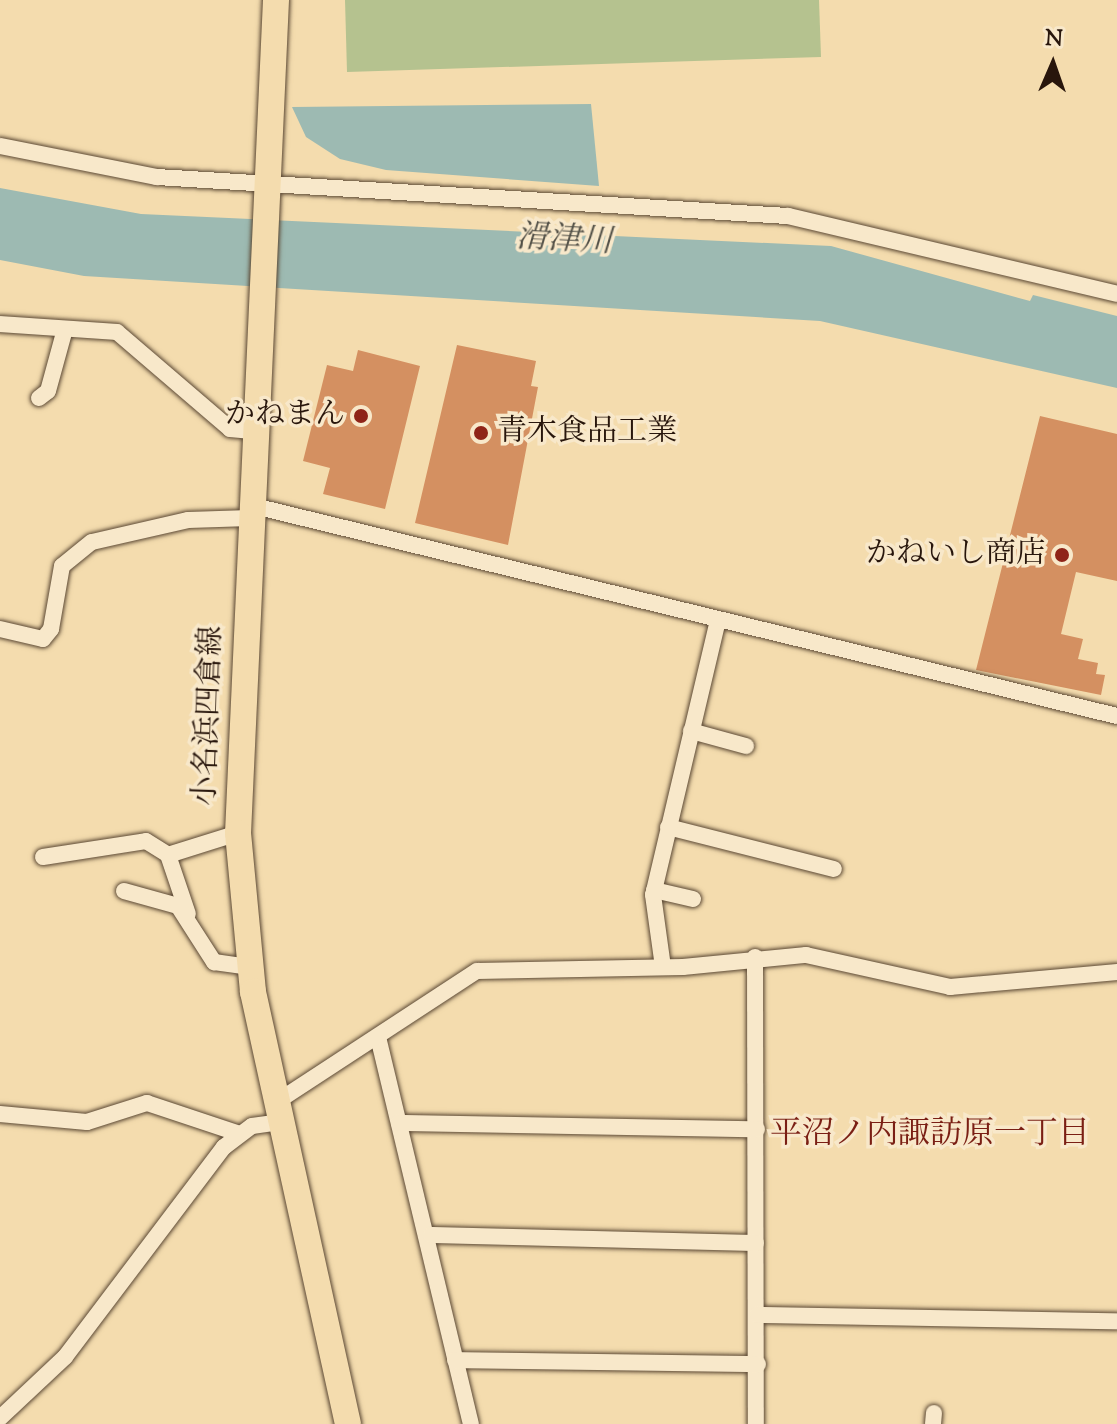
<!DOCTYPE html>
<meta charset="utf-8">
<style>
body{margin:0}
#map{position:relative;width:1117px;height:1424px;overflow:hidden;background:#f4dcae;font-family:"Sorts Mill Goudy","Noto Serif JP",serif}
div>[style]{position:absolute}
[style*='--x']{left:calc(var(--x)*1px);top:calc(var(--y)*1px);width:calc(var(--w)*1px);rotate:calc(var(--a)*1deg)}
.green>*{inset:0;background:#b5c28f}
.water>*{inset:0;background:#9dbab2}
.building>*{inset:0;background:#d49061}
.roads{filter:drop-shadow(0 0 2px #5b4834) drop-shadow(0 0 2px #5b4834)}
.minor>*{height:16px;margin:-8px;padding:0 8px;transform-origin:8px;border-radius:8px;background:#f8e8ca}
.primary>*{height:26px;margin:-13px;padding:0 13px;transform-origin:13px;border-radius:13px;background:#f4dcae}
.dots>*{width:22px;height:22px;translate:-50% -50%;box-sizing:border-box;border:4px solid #f8e8ca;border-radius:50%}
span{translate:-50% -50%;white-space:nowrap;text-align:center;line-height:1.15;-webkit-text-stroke:7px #f8e8ca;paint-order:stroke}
.poi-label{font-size:30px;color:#28160c}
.right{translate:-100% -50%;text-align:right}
.left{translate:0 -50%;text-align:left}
.street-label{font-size:30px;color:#28160c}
.water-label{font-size:32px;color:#514f46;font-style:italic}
.neighbourhood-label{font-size:32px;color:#7a1f14}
.north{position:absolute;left:1013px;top:24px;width:80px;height:80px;-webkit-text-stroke:6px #f8e8ca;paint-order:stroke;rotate:2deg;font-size:22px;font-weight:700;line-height:32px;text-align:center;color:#28160c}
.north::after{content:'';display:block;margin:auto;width:28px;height:36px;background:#28160c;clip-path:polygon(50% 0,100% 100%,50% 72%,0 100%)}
</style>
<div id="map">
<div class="green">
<i style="clip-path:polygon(345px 0,819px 0,821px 57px,347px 72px)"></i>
</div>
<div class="water">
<i style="clip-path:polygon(591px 104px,599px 186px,386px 170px,340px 159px,306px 137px,292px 107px)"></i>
<i style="clip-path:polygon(0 188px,141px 214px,831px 246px,1030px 301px,1033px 295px,1117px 316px,1117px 388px,820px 321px,84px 276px,0 260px)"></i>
</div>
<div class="building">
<i style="clip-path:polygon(457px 345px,536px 361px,531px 386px,538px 387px,508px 545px,415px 523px)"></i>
<i style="clip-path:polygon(358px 350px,420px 366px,385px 509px,323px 494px,330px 468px,303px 461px,327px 365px,353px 371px)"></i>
<i style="clip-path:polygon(1040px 416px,1117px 434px,1117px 581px,1076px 572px,1061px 634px,1083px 639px,1078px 659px,1098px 663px,1096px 674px,1105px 675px,1101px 695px,976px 670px)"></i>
</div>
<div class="roads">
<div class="minor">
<i style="--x:0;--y:146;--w:160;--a:11.2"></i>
<i style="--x:157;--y:177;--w:632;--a:3.54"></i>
<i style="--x:788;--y:216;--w:338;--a:13.3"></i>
<i style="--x:0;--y:324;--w:117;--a:3.9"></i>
<i style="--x:117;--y:332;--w:149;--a:40.6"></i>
<i style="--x:230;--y:429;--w:25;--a:5"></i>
<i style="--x:39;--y:398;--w:11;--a:-38"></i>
<i style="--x:48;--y:391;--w:64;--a:-74.7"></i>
<i style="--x:250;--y:505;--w:892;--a:13.68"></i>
<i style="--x:0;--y:629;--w:44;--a:13.1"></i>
<i style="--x:43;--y:639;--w:13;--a:-51"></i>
<i style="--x:51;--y:629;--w:64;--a:-80.1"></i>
<i style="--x:62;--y:566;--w:38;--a:-39"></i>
<i style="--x:92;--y:542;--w:98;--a:-12.9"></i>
<i style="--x:188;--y:520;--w:62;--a:-1.8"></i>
<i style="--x:691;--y:731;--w:57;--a:15.3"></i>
<i style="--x:668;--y:827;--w:171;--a:14.2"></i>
<i style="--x:168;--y:855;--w:62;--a:71.3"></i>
<i style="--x:43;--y:857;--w:104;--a:-8.8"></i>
<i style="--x:146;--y:841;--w:26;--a:32"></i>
<i style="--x:168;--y:855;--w:73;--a:-17.4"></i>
<i style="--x:654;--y:890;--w:40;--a:13"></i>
<i style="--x:124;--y:891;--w:56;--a:15.5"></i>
<i style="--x:178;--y:906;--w:67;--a:57.3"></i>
<i style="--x:214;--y:962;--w:35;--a:8"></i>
<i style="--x:755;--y:957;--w:467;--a:89.9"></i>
<i style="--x:663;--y:967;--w:73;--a:-97.9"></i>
<i style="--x:653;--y:895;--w:282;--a:-76.7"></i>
<i style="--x:378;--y:1037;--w:398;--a:76.5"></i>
<i style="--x:275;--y:1103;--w:241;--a:-33.2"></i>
<i style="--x:477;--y:971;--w:206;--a:-1.1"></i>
<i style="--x:683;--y:967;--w:124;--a:-5.6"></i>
<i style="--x:806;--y:955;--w:148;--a:12.5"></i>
<i style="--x:950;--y:987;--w:168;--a:-5.1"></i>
<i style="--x:0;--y:1114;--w:87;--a:5.3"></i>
<i style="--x:87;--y:1122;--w:63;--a:-17.6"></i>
<i style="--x:147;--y:1103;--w:95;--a:18.4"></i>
<i style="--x:399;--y:1123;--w:358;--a:1"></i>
<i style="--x:431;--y:1235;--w:325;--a:1.4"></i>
<i style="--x:758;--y:1315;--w:359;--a:1"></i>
<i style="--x:455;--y:1360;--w:303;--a:0.8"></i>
<i style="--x:0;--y:1418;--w:89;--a:-43.2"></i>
<i style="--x:65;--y:1357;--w:263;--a:-52.9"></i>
<i style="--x:224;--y:1147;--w:35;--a:-37"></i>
<i style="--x:252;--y:1126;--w:28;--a:-8"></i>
<i style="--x:933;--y:1424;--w:11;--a:-85"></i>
</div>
<div class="primary">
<i style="--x:276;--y:0;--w:834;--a:92.61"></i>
<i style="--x:238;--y:833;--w:160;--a:84.6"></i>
<i style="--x:253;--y:992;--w:442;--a:77.6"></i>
</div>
</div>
<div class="dots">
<i style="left:361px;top:416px;background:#8f2418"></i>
<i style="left:481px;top:433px;background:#8f2418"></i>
<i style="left:1062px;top:555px;background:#8f2418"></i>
</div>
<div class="poi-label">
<span class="right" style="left:345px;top:416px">かねまん</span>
<span class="left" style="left:497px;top:433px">青木食品工業</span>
<span class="right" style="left:1046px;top:555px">かねいし商店</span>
</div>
<div class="street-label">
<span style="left:210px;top:716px;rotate:-88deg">小名浜四倉線</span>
</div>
<div class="water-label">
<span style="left:564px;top:241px;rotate:3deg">滑津川</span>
</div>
<div class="neighbourhood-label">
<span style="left:930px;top:1135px">平沼ノ内諏訪原一丁目</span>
</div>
<div class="north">N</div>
</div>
